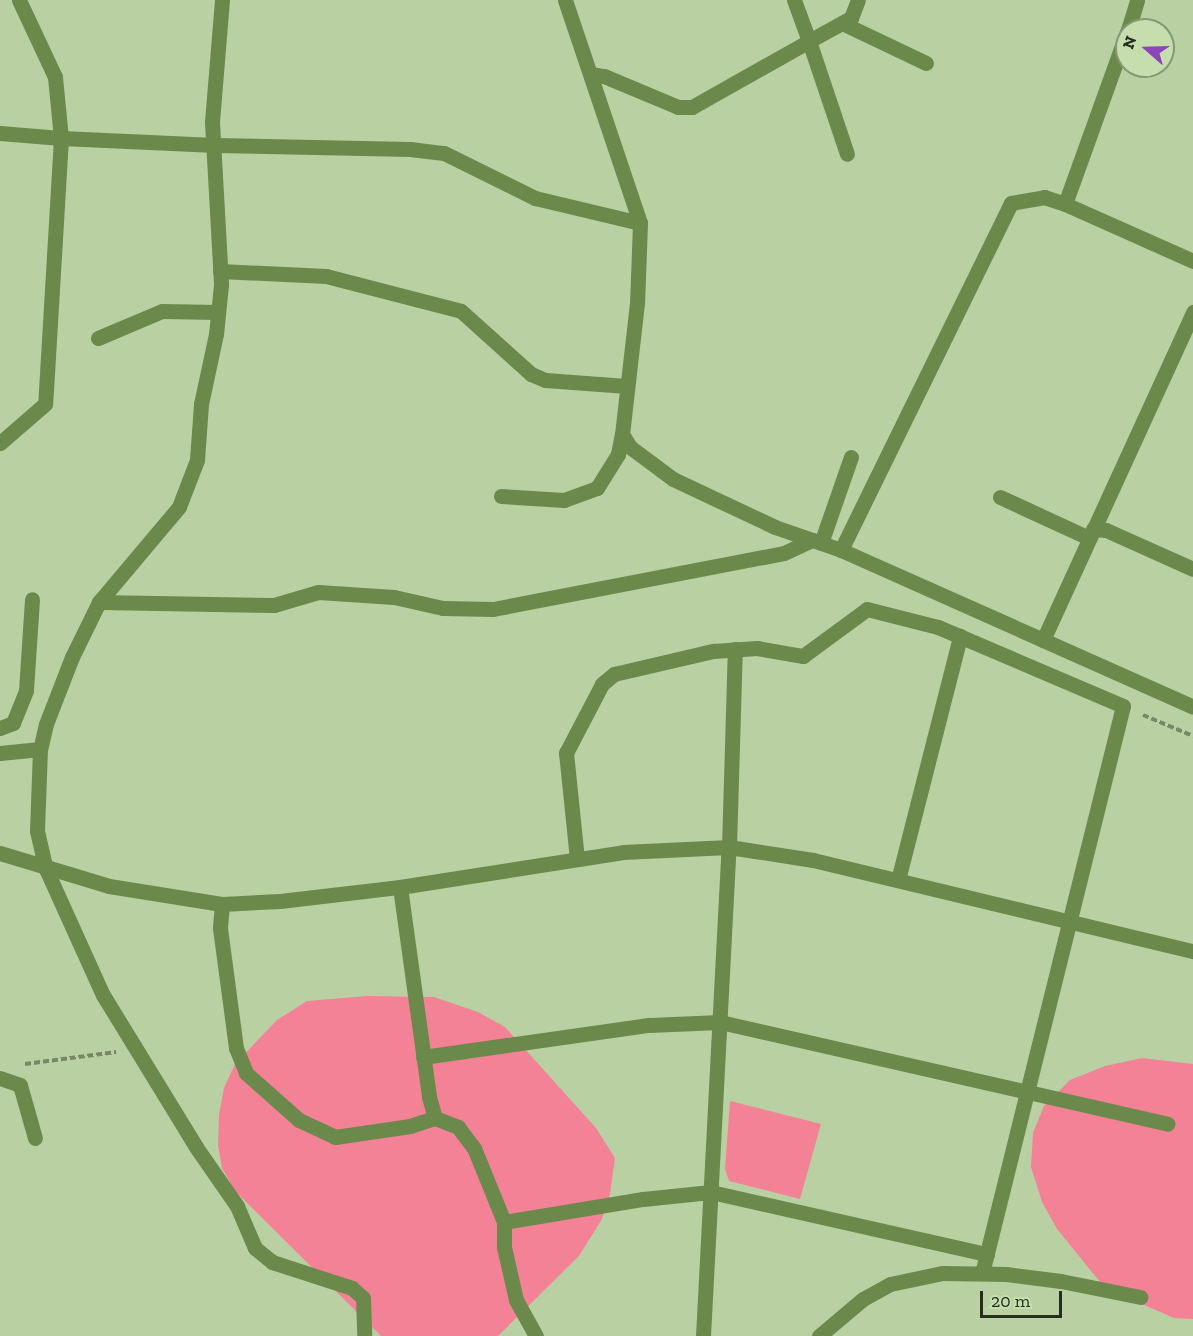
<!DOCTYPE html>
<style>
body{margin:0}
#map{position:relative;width:1193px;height:1336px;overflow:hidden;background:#b9d1a2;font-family:"Zilla Slab",serif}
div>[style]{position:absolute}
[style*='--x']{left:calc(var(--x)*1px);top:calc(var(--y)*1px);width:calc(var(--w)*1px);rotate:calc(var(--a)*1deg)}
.green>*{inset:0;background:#f48297}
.path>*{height:4px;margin-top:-2px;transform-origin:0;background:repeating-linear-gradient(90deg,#786 0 6px,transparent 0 9px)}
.minor>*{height:15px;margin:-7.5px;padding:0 7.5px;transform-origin:7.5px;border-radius:7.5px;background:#6c894c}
span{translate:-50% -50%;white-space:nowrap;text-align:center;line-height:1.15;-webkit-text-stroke:6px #c6deae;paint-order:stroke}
.north{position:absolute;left:1115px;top:18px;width:60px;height:60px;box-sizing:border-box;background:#c6deae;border:2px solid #869874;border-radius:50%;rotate:290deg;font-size:16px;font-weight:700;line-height:24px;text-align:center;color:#262f1d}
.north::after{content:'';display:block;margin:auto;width:21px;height:27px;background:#8c46b9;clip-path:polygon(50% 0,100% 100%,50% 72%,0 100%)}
.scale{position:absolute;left:980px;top:1291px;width:82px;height:27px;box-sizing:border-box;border:3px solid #262f1d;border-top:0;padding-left:8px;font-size:18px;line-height:21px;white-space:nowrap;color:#262f1d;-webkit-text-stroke:4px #c6deae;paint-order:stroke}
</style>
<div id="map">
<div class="green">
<i style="clip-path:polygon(367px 996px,434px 997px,478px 1012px,505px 1027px,596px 1128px,615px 1158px,610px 1194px,602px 1219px,579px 1256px,498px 1336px,381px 1336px,235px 1191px,222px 1168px,218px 1145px,219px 1115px,224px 1088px,235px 1064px,277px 1020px,307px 1001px)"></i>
<i style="clip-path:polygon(1142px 1058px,1193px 1064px,1193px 1319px,1174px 1318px,1105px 1288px,1057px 1229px,1042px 1202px,1031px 1167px,1033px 1133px,1044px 1106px,1070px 1080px,1105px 1066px)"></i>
<i style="clip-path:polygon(730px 1101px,821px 1124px,800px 1199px,729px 1181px,725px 1169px)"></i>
</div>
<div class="path">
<i style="--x:1143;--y:715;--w:54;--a:22.8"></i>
<i style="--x:25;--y:1064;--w:92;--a:-7.5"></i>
</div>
<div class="minor">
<i style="--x:19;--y:0;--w:85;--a:64.9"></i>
<i style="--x:55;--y:77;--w:61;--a:84.4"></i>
<i style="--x:61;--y:138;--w:154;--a:2.6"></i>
<i style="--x:215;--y:145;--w:195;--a:1.2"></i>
<i style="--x:410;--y:149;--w:34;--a:7"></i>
<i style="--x:444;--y:153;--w:102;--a:26.3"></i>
<i style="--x:535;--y:198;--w:108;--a:13.4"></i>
<i style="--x:222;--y:0;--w:122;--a:94.7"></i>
<i style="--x:212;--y:122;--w:163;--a:86.8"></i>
<i style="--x:221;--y:285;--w:49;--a:95.8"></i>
<i style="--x:216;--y:334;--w:72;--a:102.1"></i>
<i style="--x:201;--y:404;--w:56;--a:94.1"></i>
<i style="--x:197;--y:460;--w:50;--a:111"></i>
<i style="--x:179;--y:507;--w:124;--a:130.1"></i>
<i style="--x:99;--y:602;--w:61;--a:116.1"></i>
<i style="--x:72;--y:657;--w:72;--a:111.2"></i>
<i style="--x:46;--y:724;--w:26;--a:103"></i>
<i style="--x:40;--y:749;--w:82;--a:92.1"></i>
<i style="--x:37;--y:831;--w:39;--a:77"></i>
<i style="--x:46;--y:869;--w:138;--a:65.7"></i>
<i style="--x:103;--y:995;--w:178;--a:58.5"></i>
<i style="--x:196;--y:1147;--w:72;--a:55.2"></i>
<i style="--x:237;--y:1206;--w:46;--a:66.8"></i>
<i style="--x:255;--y:1248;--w:22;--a:39"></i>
<i style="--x:272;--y:1262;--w:84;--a:18"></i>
<i style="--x:352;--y:1288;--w:15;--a:42"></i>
<i style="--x:363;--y:1298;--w:38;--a:88"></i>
<i style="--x:565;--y:0;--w:235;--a:71.4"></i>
<i style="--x:640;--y:223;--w:80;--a:92.1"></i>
<i style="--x:637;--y:303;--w:132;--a:96.5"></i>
<i style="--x:622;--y:434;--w:15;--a:58"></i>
<i style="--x:630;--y:447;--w:54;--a:36.7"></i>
<i style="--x:673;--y:479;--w:113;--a:25.2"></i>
<i style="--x:775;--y:527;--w:70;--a:19.2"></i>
<i style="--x:841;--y:550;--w:385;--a:24"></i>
<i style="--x:794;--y:0;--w:44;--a:69.9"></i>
<i style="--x:809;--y:41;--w:48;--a:-28.7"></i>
<i style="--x:851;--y:18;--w:19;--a:-69"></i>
<i style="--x:842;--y:23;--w:93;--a:25.5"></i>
<i style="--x:1128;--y:30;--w:31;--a:-73"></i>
<i style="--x:591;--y:74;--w:13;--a:9"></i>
<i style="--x:604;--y:76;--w:80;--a:22.7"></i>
<i style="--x:678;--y:107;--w:14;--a:0"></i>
<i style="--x:692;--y:107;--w:134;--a:-29.4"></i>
<i style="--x:809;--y:41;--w:119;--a:71.4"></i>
<i style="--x:0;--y:133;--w:61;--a:4.7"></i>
<i style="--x:61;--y:138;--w:266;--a:93.4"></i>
<i style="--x:45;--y:404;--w:60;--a:139.1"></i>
<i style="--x:1065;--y:204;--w:140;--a:24"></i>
<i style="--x:220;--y:271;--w:106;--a:2.7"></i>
<i style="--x:326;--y:276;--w:139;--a:14.5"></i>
<i style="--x:461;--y:311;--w:94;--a:42"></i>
<i style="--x:531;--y:374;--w:15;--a:23"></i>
<i style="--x:545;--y:380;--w:82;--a:4.2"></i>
<i style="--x:98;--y:338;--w:69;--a:-22.9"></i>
<i style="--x:162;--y:311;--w:56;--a:1"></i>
<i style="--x:501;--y:496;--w:63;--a:3.6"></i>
<i style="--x:564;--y:500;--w:35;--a:-20"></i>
<i style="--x:597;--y:488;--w:40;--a:-58"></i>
<i style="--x:618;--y:454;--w:20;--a:-79"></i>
<i style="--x:1000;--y:497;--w:98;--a:24.7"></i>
<i style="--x:1093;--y:529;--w:13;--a:4"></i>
<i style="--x:1106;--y:530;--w:95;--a:24.1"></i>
<i style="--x:821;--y:543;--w:91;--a:-70.8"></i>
<i style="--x:841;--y:550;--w:386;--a:-63.9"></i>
<i style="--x:1011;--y:203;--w:34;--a:-10"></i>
<i style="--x:1044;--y:197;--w:22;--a:18"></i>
<i style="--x:1065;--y:204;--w:183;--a:-70.2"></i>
<i style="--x:99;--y:602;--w:175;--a:1"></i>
<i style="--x:274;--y:605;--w:46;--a:-16.5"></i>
<i style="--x:318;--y:592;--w:76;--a:3.8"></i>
<i style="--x:394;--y:597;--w:50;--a:12.7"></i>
<i style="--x:443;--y:608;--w:50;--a:1.1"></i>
<i style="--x:493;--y:609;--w:296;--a:-10.9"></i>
<i style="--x:784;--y:553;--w:31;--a:-25"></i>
<i style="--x:1043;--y:640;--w:361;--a:-65.4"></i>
<i style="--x:0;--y:728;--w:14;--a:-21"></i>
<i style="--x:13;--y:723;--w:35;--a:-68"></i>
<i style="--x:26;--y:690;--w:91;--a:-86.2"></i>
<i style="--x:0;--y:753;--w:40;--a:-5.7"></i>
<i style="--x:0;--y:853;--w:114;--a:16.8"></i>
<i style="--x:109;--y:886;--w:114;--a:9.1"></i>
<i style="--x:222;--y:904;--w:58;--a:-3"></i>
<i style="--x:280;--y:901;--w:121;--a:-6.7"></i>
<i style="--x:400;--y:887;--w:226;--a:-8.9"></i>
<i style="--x:623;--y:852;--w:106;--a:-2.7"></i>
<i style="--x:729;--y:847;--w:85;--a:8.8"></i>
<i style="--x:813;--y:860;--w:391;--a:13.5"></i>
<i style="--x:577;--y:859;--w:107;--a:-95.9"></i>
<i style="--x:566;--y:753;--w:78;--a:-62.4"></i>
<i style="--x:602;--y:684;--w:16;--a:-40"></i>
<i style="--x:614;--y:674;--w:102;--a:-13.1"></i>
<i style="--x:713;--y:651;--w:44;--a:-3.9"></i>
<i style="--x:757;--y:648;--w:47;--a:9.9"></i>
<i style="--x:803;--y:656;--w:79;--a:-36.3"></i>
<i style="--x:867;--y:609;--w:73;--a:14.2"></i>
<i style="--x:938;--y:627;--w:201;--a:23.1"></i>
<i style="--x:1123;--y:706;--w:584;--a:103.96"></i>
<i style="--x:898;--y:880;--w:252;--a:-75.7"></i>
<i style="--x:400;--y:887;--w:212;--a:82.1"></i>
<i style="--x:429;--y:1097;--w:22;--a:74"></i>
<i style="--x:435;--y:1118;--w:25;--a:21"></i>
<i style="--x:458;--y:1127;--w:26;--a:53"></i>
<i style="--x:474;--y:1148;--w:80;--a:67.9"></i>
<i style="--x:504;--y:1222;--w:141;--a:-9.4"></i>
<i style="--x:643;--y:1199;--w:68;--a:-5.9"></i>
<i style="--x:711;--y:1192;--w:283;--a:12.7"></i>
<i style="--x:222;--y:904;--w:24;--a:95"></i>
<i style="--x:220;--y:928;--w:121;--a:82.4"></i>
<i style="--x:236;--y:1048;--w:27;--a:68"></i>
<i style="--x:246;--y:1073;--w:71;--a:41.6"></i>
<i style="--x:299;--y:1120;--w:40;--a:25"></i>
<i style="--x:335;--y:1137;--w:76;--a:-8.3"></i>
<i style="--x:410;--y:1126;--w:26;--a:-18"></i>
<i style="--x:423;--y:1057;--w:228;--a:-8.1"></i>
<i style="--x:649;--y:1025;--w:71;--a:-2.4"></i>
<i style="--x:720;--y:1022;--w:459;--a:12.8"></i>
<i style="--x:0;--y:1078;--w:21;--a:19"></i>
<i style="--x:20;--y:1085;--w:55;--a:74.2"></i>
<i style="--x:504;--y:1222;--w:25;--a:90"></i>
<i style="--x:504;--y:1247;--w:54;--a:77.2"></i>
<i style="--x:516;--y:1300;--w:41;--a:60.9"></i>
<i style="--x:703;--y:1336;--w:490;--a:-87"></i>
<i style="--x:729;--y:847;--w:198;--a:-88.3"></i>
<i style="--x:819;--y:1336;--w:57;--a:-40.1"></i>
<i style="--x:863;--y:1299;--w:31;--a:-29"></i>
<i style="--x:890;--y:1284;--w:53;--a:-11.9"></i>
<i style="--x:942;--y:1273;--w:64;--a:0.9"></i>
<i style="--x:1006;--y:1274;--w:55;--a:7.3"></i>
<i style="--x:1061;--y:1281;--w:81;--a:11.4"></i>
</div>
<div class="north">N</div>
<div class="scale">20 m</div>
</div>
